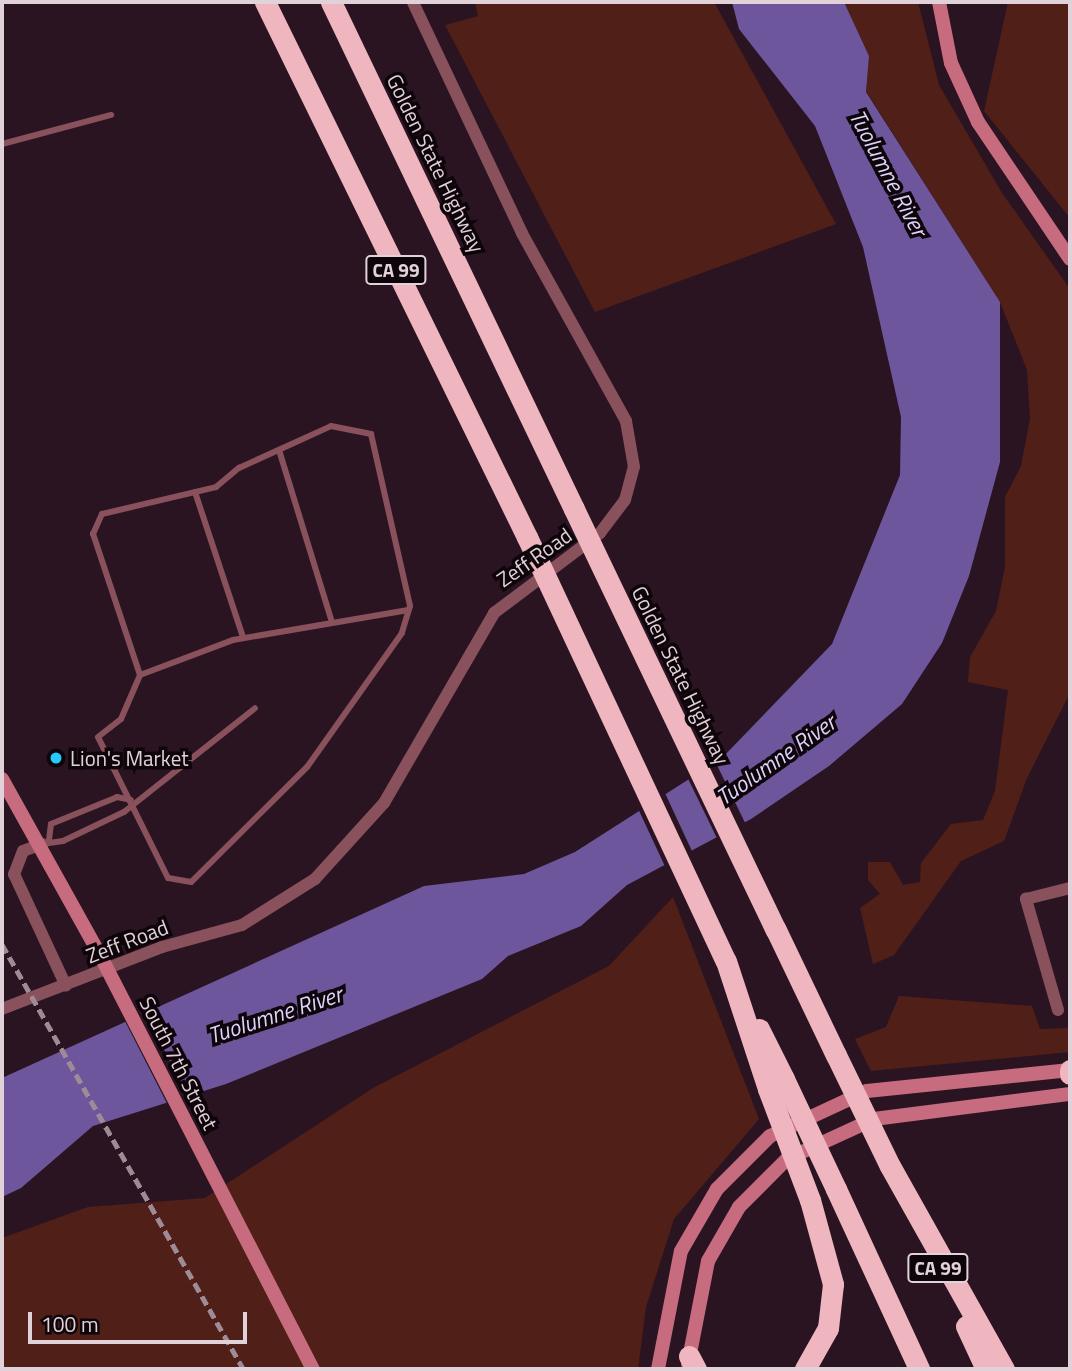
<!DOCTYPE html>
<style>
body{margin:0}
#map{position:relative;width:1072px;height:1371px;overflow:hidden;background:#2b1422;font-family:"Titillium Web",sans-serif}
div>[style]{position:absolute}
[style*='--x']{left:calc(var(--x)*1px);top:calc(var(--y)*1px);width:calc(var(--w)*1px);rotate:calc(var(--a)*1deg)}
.green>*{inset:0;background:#501f17}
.water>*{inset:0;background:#6d569c}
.pier>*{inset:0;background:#2b1422;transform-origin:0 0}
.lane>*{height:6px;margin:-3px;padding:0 3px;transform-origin:3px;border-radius:3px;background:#89515b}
.street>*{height:12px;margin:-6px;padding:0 6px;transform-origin:6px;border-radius:6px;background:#89515b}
.secondary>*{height:14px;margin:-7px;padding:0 7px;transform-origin:7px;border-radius:7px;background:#c66c7e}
.highway>*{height:21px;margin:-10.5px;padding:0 10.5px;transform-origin:10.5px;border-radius:10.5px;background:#f0b6bf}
.rail>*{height:4.5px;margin-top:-2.25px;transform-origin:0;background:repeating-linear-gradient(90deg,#9e8b95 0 10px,transparent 0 15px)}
.secondary-bridge>*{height:14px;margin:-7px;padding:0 7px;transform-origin:7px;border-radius:7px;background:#c66c7e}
.highway-bridge>*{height:21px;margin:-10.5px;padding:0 10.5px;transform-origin:10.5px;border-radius:10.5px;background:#f0b6bf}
.dots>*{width:19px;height:19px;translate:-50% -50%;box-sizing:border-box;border:4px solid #0d0509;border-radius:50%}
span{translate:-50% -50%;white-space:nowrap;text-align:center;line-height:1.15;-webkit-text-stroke:7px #0d0509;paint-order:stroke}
.shield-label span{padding:2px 5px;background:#0d0509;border:2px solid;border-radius:5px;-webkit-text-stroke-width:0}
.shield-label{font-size:19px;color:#e1d1d9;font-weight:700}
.street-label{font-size:21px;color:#e1d1d9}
.poi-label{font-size:21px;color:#e1d1d9}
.left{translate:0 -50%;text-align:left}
.water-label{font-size:23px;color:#dcd2fa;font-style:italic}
.frame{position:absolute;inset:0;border:4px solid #e1d1d9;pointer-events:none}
.scale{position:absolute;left:28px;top:1312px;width:219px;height:32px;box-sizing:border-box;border:4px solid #e1d1d9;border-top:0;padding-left:9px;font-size:21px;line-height:24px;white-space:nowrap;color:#e1d1d9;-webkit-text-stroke:5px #0d0509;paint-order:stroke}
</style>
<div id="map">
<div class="green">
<i style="clip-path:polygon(475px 2px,714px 2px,836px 224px,595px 312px,445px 25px,478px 16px)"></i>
<i style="clip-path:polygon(844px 2px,918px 2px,939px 85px,1002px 193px,1070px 289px,1070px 693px,1027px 778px,1004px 841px,961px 861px,894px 955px,873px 964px,860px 908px,880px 894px,868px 880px,868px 862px,890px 862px,903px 885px,920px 882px,921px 863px,951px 824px,983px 820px,995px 791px,1008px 690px,968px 682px,970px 657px,996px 611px,1005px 567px,1005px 497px,1021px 466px,1030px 419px,1027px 370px,1000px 302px,866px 91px,869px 56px)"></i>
<i style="clip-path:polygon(1008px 2px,1070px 2px,1070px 218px,984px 111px)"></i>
<i style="clip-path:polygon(673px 897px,759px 1119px,674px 1219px,646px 1307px,638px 1369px,2px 1369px,2px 1238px,88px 1207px,205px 1198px,373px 1088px,609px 966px)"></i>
<i style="clip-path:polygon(899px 996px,1032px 1006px,1040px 1029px,1070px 1028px,1070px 1052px,871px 1071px,855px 1039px,886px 1027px)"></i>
</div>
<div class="water">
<i style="clip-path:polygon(732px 2px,844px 2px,869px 56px,866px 92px,1000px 302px,1000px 462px,969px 576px,942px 643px,902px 704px,829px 766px,751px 819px,627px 885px,581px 926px,508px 956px,482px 979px,226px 1084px,93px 1126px,21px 1188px,2px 1197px,2px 1078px,424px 886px,524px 874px,575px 852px,722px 758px,832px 644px,900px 475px,901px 417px,863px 247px,815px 126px,739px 29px)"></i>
</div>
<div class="pier">
<i style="left:714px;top:759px;width:75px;height:32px;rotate:64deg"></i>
<i style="left:664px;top:791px;width:70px;height:31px;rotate:65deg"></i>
<i style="left:143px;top:1008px;width:102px;height:22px;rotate:63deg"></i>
</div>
<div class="lane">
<i style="--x:2;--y:144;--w:113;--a:-14.9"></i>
<i style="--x:331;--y:426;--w:41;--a:11.3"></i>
<i style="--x:371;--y:434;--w:176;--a:77.2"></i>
<i style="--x:410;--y:606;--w:28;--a:107"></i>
<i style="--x:402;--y:633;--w:164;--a:125.3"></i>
<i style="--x:307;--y:767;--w:163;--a:135.2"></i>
<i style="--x:191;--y:882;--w:23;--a:-170"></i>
<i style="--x:168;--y:878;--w:157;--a:-116.4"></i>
<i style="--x:98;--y:737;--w:29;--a:-38"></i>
<i style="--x:121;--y:719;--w:48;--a:-66.6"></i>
<i style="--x:140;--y:675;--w:149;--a:-108.4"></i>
<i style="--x:93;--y:534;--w:22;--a:-66"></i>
<i style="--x:102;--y:514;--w:117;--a:-13.3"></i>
<i style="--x:216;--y:487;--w:30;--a:-40"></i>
<i style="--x:239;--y:468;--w:101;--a:-24.5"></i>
<i style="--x:279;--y:450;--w:177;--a:72.9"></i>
<i style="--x:195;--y:492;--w:153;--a:71.7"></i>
<i style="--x:140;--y:675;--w:99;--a:-20.6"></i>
<i style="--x:233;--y:640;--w:178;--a:-9.7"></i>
<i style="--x:49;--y:840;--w:16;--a:-83"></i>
<i style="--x:51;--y:824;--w:71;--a:-22.2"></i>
<i style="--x:117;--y:797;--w:14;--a:12"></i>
<i style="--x:42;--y:844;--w:21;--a:-8"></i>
<i style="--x:63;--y:841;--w:68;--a:-25.4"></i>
<i style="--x:124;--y:812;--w:167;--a:-38.4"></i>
</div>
<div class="street">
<i style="--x:42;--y:844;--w:20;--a:160"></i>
<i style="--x:23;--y:851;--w:25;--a:111"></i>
<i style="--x:14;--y:874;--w:123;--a:65.1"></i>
<i style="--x:2;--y:1009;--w:172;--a:-21.2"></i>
<i style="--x:162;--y:947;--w:83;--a:-15.4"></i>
<i style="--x:242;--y:925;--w:86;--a:-32.2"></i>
<i style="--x:315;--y:879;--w:103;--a:-47.8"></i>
<i style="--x:384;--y:803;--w:220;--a:-59.9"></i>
<i style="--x:494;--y:613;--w:133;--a:-37"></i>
<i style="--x:600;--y:533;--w:41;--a:-52.9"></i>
<i style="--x:625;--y:500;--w:34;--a:-75"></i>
<i style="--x:634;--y:467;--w:47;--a:-99.9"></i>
<i style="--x:626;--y:421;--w:215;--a:-119"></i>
<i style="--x:522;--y:233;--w:255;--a:-115.3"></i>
<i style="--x:1058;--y:1010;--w:116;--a:-106.1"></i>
<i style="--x:1026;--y:899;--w:45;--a:-14"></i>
</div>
<div class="secondary">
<i style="--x:939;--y:2;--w:62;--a:78.9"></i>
<i style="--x:951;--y:63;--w:65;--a:65.4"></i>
<i style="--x:978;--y:122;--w:165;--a:56.1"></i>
<i style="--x:2;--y:779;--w:201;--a:60.9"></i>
<i style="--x:688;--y:1364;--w:105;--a:-79"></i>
<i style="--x:708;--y:1261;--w:62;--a:-60.1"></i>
<i style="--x:739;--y:1207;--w:68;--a:-45"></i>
<i style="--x:787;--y:1159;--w:96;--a:-24.7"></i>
<i style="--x:874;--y:1119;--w:198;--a:-7.3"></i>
<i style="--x:658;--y:1369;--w:120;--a:-79"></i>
<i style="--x:681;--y:1251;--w:72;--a:-59.9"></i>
<i style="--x:717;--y:1189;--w:75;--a:-45"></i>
<i style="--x:770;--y:1136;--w:107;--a:-24.9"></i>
<i style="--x:867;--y:1091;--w:204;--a:-5.9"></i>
</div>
<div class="highway">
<i style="--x:265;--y:2;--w:596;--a:63.91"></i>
<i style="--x:331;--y:2;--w:562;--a:64.39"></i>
<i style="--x:776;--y:930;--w:139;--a:64.4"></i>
<i style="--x:726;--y:961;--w:135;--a:71.8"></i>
<i style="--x:759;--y:1029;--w:56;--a:63.4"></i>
<i style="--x:1070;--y:1070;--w:4;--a:90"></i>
<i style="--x:890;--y:1166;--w:233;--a:60.7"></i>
<i style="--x:836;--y:1189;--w:198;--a:65.2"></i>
<i style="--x:966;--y:1326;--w:47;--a:65.1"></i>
<i style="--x:689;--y:1356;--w:15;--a:62"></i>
<i style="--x:805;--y:1369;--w:47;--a:-60.7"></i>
<i style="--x:828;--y:1328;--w:44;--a:-83.5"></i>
<i style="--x:833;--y:1284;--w:87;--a:-105.3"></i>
</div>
<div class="rail">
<i style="--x:2;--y:944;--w:489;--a:60.4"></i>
</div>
<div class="secondary-bridge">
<i style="--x:100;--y:955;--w:466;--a:62.8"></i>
</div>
<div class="highway-bridge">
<i style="--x:574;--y:509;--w:467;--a:64.4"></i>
<i style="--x:527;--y:537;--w:468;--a:64.9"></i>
<i style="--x:836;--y:1055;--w:123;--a:64.1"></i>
<i style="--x:784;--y:1079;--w:122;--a:64.7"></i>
<i style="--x:768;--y:1089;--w:119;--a:69.3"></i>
</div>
<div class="dots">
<i style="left:56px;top:758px;background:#27c8fe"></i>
</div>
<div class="shield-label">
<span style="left:396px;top:270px">CA 99</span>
<span style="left:938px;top:1268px">CA 99</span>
</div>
<div class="street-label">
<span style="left:436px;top:163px;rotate:64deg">Golden State Highway</span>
<span style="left:534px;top:557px;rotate:-35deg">Zeff Road</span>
<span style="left:681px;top:675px;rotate:64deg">Golden State Highway</span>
<span style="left:127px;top:941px;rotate:-21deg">Zeff Road</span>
<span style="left:179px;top:1063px;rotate:63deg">South 7th Street</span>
</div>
<div class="poi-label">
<span class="left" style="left:70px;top:758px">Lion's Market</span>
</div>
<div class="water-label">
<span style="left:888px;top:173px;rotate:62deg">Tuolumne River</span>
<span style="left:776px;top:760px;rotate:-35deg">Tuolumne River</span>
<span style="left:275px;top:1015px;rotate:-18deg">Tuolumne River</span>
</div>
<div class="frame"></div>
<div class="scale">100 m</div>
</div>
